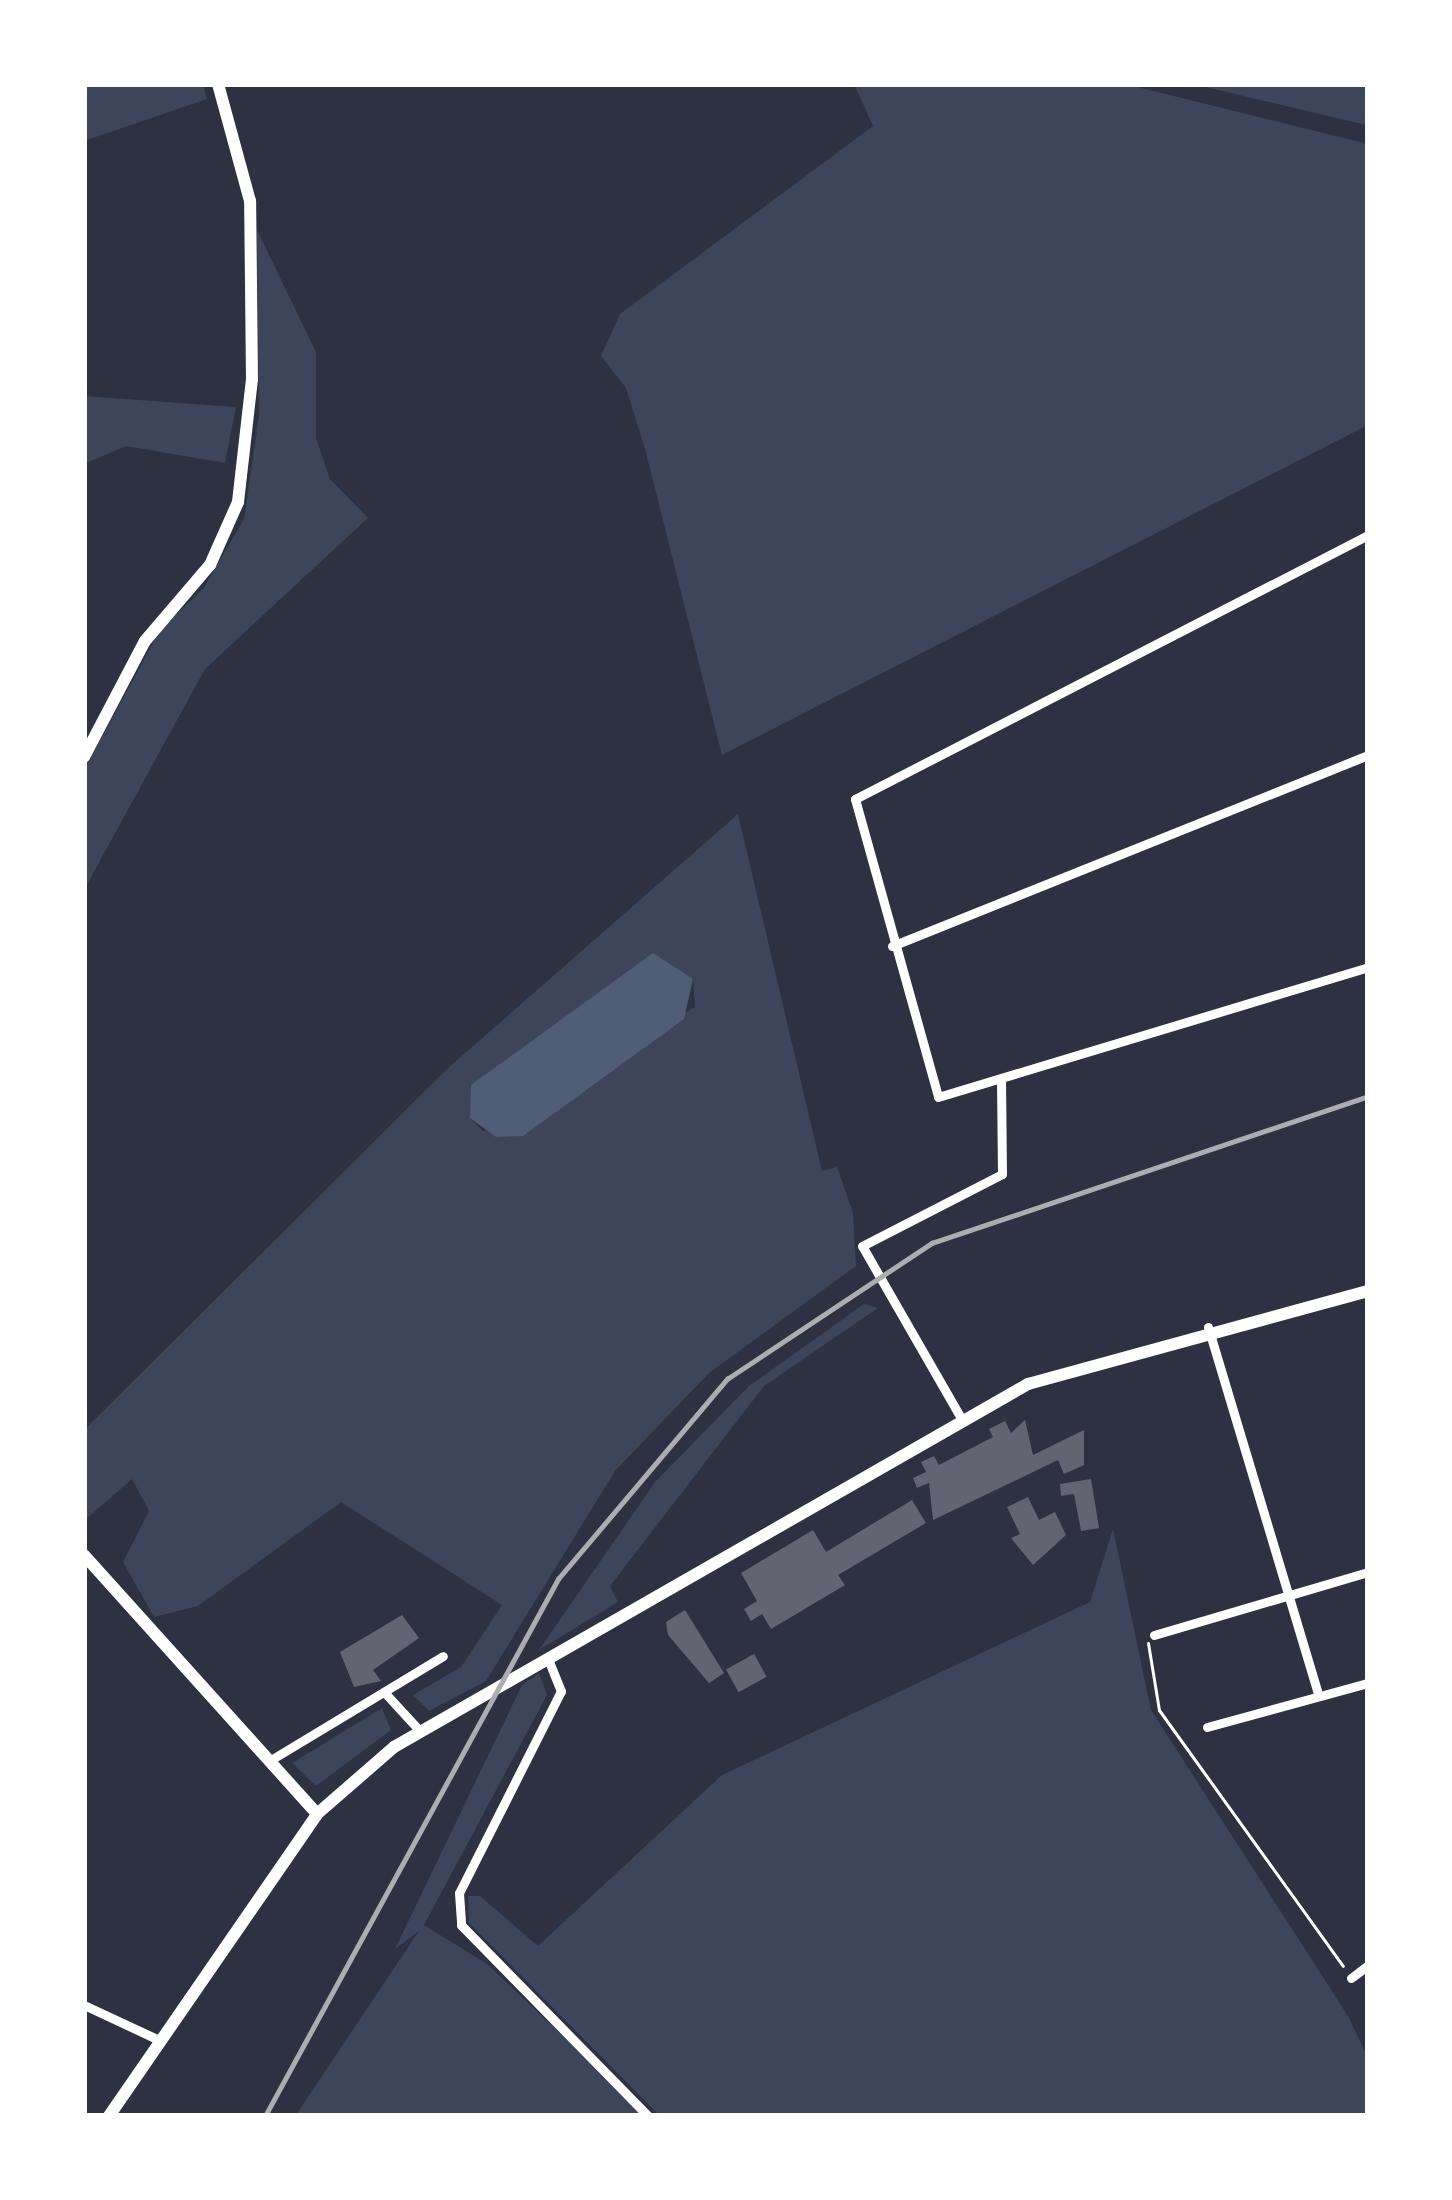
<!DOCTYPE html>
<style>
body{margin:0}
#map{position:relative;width:1452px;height:2200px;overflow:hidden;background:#2d3142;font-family:"PT Sans Narrow",sans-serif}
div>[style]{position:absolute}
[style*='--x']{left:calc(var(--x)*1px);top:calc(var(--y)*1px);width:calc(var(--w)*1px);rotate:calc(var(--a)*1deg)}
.green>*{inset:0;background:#3c4559}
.water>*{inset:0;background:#4f5d75}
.building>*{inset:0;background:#626471;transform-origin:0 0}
.path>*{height:3px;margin:-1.5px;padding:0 1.5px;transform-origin:1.5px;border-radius:1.5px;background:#fff}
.minor>*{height:9px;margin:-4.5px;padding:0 4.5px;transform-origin:4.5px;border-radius:4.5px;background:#fff}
.secondary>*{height:12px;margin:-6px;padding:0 6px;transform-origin:6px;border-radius:6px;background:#fff}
.rail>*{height:4.5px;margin:-2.25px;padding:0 2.25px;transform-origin:2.25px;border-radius:2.25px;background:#abadb3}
span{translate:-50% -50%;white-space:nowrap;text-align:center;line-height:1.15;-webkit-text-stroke:10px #fff;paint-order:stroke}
.frame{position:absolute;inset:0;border:87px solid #fff;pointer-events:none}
</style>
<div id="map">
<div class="green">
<i style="clip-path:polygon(84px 84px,203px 84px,207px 99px,84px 141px)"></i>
<i style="clip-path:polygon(854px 84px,1125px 84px,1368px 144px,1368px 425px,722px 755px,645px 449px,626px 388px,601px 356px,620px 314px,873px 126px)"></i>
<i style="clip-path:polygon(1193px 84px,1368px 84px,1368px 129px,1366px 125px)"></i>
<i style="clip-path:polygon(257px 230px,316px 352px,316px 438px,330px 479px,368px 518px,205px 669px,84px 890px,84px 770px,160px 630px,203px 589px,244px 519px,259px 416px)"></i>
<i style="clip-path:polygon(84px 396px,236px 407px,225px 463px,126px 446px,84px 464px)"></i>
<i style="clip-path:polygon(evenodd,738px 814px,822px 1171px,837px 1167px,853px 1213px,856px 1266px,709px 1373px,615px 1471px,486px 1681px,429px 1711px,413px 1695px,461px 1667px,502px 1605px,341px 1502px,198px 1606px,154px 1617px,123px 1562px,149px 1511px,132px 1479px,84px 1521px,84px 1430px,447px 1069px,738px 814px,693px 979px,695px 1007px,483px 1131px,470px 1118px,693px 979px)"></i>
<i style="clip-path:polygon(864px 1304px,878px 1308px,764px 1386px,610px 1586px,618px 1602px,539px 1650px,655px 1482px,749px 1386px)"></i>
<i style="clip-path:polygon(1113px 1529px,1151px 1710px,1348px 2016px,1368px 2058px,1368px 2116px,660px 2116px,469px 1923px,468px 1896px,480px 1896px,538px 1946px,722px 1775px,1090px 1602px)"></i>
<i style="clip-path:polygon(539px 1673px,547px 1695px,424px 1925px,487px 1964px,648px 2116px,295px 2116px,419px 1931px,395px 1949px,522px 1685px)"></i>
<i style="clip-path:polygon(382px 1708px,391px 1730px,316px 1786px,292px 1763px)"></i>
</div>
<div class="water">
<i style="clip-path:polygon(653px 953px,693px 979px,684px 1019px,523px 1136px,496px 1137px,470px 1118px,471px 1085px)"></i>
</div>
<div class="building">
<i style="clip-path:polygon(1025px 1420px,1033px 1455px,1084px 1430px,1084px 1465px,1064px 1474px,1058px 1460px,933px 1520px,929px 1483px,917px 1488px,913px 1478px,926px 1472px,921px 1462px,934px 1456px,939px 1465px,993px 1437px,989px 1429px,1005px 1421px,1011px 1433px)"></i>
<i style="clip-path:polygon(1091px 1479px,1099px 1528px,1081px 1531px,1074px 1494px,1061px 1496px,1060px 1484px)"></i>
<i style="clip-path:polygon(1028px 1497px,1039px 1520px,1055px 1512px,1066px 1535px,1033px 1565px,1011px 1538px,1020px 1534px,1007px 1507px)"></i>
<i style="clip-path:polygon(912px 1500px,926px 1523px,838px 1575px,845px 1585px,771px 1629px,762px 1614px,751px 1621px,744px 1609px,757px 1601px,741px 1573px,813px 1530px,826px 1552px)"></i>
<i style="clip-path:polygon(685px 1610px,724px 1673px,709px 1683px,668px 1635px,666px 1622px)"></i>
<i style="clip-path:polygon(402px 1615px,419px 1638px,373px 1670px,381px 1681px,354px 1687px,340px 1652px)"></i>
<i style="left:754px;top:1654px;width:26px;height:32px;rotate:61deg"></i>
</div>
<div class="path">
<i style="--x:1148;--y:1643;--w:68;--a:80.7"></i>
<i style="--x:1159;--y:1710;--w:315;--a:54.3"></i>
</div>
<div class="minor">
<i style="--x:1368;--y:535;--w:577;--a:152.77"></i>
<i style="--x:855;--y:799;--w:309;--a:74.4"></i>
<i style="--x:938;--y:1097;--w:449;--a:-16.8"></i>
<i style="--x:892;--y:946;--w:513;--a:-21.86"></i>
<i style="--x:1208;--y:1327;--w:385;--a:73.3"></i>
<i style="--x:961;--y:1418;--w:198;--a:-119.9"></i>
<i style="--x:862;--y:1246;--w:157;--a:-27.2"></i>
<i style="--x:1002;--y:1174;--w:93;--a:-90.6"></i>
<i style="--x:1154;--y:1635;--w:223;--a:-16.4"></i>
<i style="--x:548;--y:1659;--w:35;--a:68"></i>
<i style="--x:561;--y:1691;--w:226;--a:116.8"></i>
<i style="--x:459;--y:1893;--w:32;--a:86"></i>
<i style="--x:461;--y:1925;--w:267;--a:45.6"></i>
<i style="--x:385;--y:1693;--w:52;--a:47.4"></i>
<i style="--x:1207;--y:1727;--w:167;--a:-15.3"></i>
<i style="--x:269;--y:1761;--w:203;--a:-31.1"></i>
<i style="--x:1351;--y:1978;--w:21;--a:-37"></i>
<i style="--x:84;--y:2005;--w:83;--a:25"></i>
</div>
<div class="secondary">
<i style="--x:84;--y:757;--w:131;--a:-62.3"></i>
<i style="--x:145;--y:641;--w:100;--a:-49.5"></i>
<i style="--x:210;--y:565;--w:69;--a:-66"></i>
<i style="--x:238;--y:502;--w:123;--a:-83.5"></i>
<i style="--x:252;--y:380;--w:179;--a:-90.6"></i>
<i style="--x:250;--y:201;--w:121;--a:-105.3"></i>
<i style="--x:84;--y:1555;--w:348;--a:48"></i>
<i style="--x:109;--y:2116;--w:367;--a:-55.4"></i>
<i style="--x:317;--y:1814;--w:102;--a:-41"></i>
<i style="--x:394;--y:1747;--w:731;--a:-29.79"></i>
<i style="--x:1028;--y:1384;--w:352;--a:-15.3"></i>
</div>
<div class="rail">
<i style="--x:265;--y:2116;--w:612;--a:-61.38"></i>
<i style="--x:558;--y:1579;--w:262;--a:-49.8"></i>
<i style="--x:727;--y:1379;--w:246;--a:-33.6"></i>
<i style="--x:932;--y:1243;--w:460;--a:-18.6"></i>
</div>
<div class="frame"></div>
</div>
